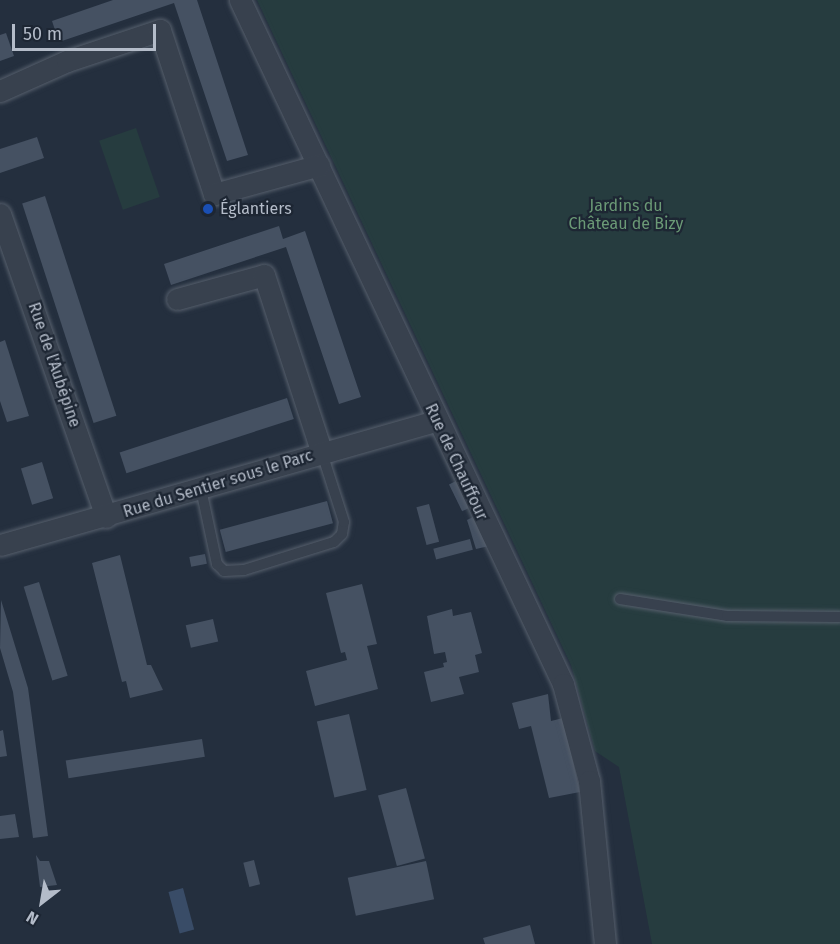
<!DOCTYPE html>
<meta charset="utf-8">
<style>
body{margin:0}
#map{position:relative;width:840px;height:944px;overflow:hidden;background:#242f3e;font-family:"Fira Sans",sans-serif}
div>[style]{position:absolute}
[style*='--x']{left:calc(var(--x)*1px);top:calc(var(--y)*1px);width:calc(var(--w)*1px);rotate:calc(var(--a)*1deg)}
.green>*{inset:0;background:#263c3f;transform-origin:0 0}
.water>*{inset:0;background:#394c67;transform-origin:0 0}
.building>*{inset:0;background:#455162;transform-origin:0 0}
.roads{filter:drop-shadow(0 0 2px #565f6c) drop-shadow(0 0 2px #565f6c)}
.lane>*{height:10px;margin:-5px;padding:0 5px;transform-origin:5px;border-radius:5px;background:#38414e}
.street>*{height:21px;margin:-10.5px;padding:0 10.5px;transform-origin:10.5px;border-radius:10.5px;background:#38414e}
.dots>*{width:16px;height:16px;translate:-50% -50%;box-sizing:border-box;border:3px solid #1d2633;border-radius:50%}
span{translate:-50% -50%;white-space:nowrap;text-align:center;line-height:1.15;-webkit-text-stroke:4.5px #1d2633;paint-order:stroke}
.park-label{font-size:16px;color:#6b9a76}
.poi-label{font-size:16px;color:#b4bcc9}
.left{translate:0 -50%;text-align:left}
.street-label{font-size:16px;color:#b4bcc9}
.north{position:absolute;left:12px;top:872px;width:60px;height:60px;-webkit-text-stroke:4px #1d2633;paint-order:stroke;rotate:211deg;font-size:16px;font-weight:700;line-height:24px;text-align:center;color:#b4bcc9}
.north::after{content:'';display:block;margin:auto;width:21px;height:27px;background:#b4bcc9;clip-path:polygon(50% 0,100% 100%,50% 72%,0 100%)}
.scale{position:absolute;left:12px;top:24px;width:144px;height:27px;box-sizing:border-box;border:3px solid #b4bcc9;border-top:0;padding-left:8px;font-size:18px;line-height:21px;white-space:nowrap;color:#b4bcc9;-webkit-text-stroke:4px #1d2633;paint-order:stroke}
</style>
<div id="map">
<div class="green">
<i style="clip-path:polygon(257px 0,840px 0,840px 944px,652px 944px,619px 767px,595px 751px,571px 665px)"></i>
<i style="left:136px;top:128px;width:73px;height:39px;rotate:71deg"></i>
</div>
<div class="water">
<i style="left:183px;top:888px;width:43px;height:15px;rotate:75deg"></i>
</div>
<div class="building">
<i style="clip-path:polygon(113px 0,197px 0,248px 155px,227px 161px,174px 3px,59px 42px,52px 21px)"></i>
<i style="clip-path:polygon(6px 33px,14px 56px,0 61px,0 35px)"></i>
<i style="clip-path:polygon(37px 137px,44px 158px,0 173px,0 149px)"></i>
<i style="left:45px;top:196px;width:231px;height:24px;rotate:72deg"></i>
<i style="clip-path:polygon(279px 226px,283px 239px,305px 231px,361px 397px,339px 404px,286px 247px,171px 285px,164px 264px)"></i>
<i style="clip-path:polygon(5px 340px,29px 416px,7px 422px,0 401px,0 342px)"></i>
<i style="left:287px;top:398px;width:22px;height:176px;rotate:72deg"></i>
<i style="left:42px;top:462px;width:38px;height:22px;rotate:73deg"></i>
<i style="left:458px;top:480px;width:30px;height:10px;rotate:64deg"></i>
<i style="left:327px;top:501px;width:23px;height:111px;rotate:75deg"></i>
<i style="left:429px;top:504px;width:39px;height:13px;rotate:75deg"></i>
<i style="clip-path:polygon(475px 516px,489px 546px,476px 549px,467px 520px)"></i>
<i style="left:470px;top:539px;width:11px;height:38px;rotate:75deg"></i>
<i style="left:205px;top:554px;width:10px;height:16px;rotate:79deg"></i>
<i style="clip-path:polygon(120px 555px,147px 665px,151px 665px,163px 690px,130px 698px,126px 681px,122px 682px,92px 563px)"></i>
<i style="left:39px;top:582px;width:98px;height:16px;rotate:73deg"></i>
<i style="clip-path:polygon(362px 584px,377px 644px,367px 646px,378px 689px,315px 706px,306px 671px,347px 660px,345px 652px,341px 653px,326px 593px)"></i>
<i style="clip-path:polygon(1px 600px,28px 688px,48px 836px,33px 838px,13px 692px,0 648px)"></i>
<i style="clip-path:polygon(452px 609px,453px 616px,471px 612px,482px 653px,475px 655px,479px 672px,459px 677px,464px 694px,431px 702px,424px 672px,444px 667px,443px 663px,447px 662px,445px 652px,434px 654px,427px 616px)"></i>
<i style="left:213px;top:619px;width:23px;height:28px;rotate:77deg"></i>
<i style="clip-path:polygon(548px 694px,551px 721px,563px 718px,580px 792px,549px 798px,531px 726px,519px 729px,512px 703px)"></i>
<i style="left:349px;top:714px;width:78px;height:33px;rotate:77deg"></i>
<i style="clip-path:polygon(3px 730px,7px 756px,0 757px,0 731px)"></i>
<i style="left:202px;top:739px;width:18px;height:138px;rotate:81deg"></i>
<i style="left:406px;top:788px;width:73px;height:29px;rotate:75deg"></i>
<i style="clip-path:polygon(15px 814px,19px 837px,0 839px,0 816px)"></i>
<i style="clip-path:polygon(36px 855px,40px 861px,49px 861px,57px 885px,40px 887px)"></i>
<i style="left:254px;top:860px;width:25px;height:11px;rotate:76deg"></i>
<i style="left:426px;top:861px;width:39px;height:80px;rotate:78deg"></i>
<i style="clip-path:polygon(530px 925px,535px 944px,485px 944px,483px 938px)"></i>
</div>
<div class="roads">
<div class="lane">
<i style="--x:201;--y:489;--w:77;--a:78"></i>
<i style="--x:217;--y:564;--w:10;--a:45"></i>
<i style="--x:224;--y:571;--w:20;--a:-3"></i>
<i style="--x:244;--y:570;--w:94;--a:-17.3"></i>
<i style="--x:334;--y:542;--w:11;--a:-45"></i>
<i style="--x:342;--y:534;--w:12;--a:-81"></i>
<i style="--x:344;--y:522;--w:72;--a:-107.7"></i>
<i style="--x:620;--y:599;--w:108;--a:9"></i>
<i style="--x:727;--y:616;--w:113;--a:0.5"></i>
</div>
<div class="street">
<i style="--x:240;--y:0;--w:756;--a:64.72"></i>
<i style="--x:563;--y:684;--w:100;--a:75"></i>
<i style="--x:589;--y:781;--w:164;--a:84.4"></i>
<i style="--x:0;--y:91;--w:73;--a:-24.1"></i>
<i style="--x:67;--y:61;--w:98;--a:-18.4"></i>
<i style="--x:160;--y:30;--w:173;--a:71.8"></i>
<i style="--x:214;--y:194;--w:109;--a:-15.4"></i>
<i style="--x:0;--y:214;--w:321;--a:70.7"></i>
<i style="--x:177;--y:299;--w:90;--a:-15.4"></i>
<i style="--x:264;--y:275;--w:187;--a:72"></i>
<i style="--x:0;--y:545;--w:453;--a:-15.9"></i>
</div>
</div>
<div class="dots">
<i style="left:208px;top:209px;background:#1a4fb4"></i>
</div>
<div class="park-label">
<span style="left:626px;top:215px">Jardins du<br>Château de Bizy</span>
</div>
<div class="poi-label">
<span class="left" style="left:220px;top:209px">Églantiers</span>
</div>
<div class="street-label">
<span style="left:54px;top:365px;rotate:71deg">Rue de l'Aubépine</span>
<span style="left:456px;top:462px;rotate:65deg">Rue de Chauffour</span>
<span style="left:218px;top:484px;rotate:-17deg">Rue du Sentier sous le Parc</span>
</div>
<div class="north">N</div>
<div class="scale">50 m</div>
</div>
